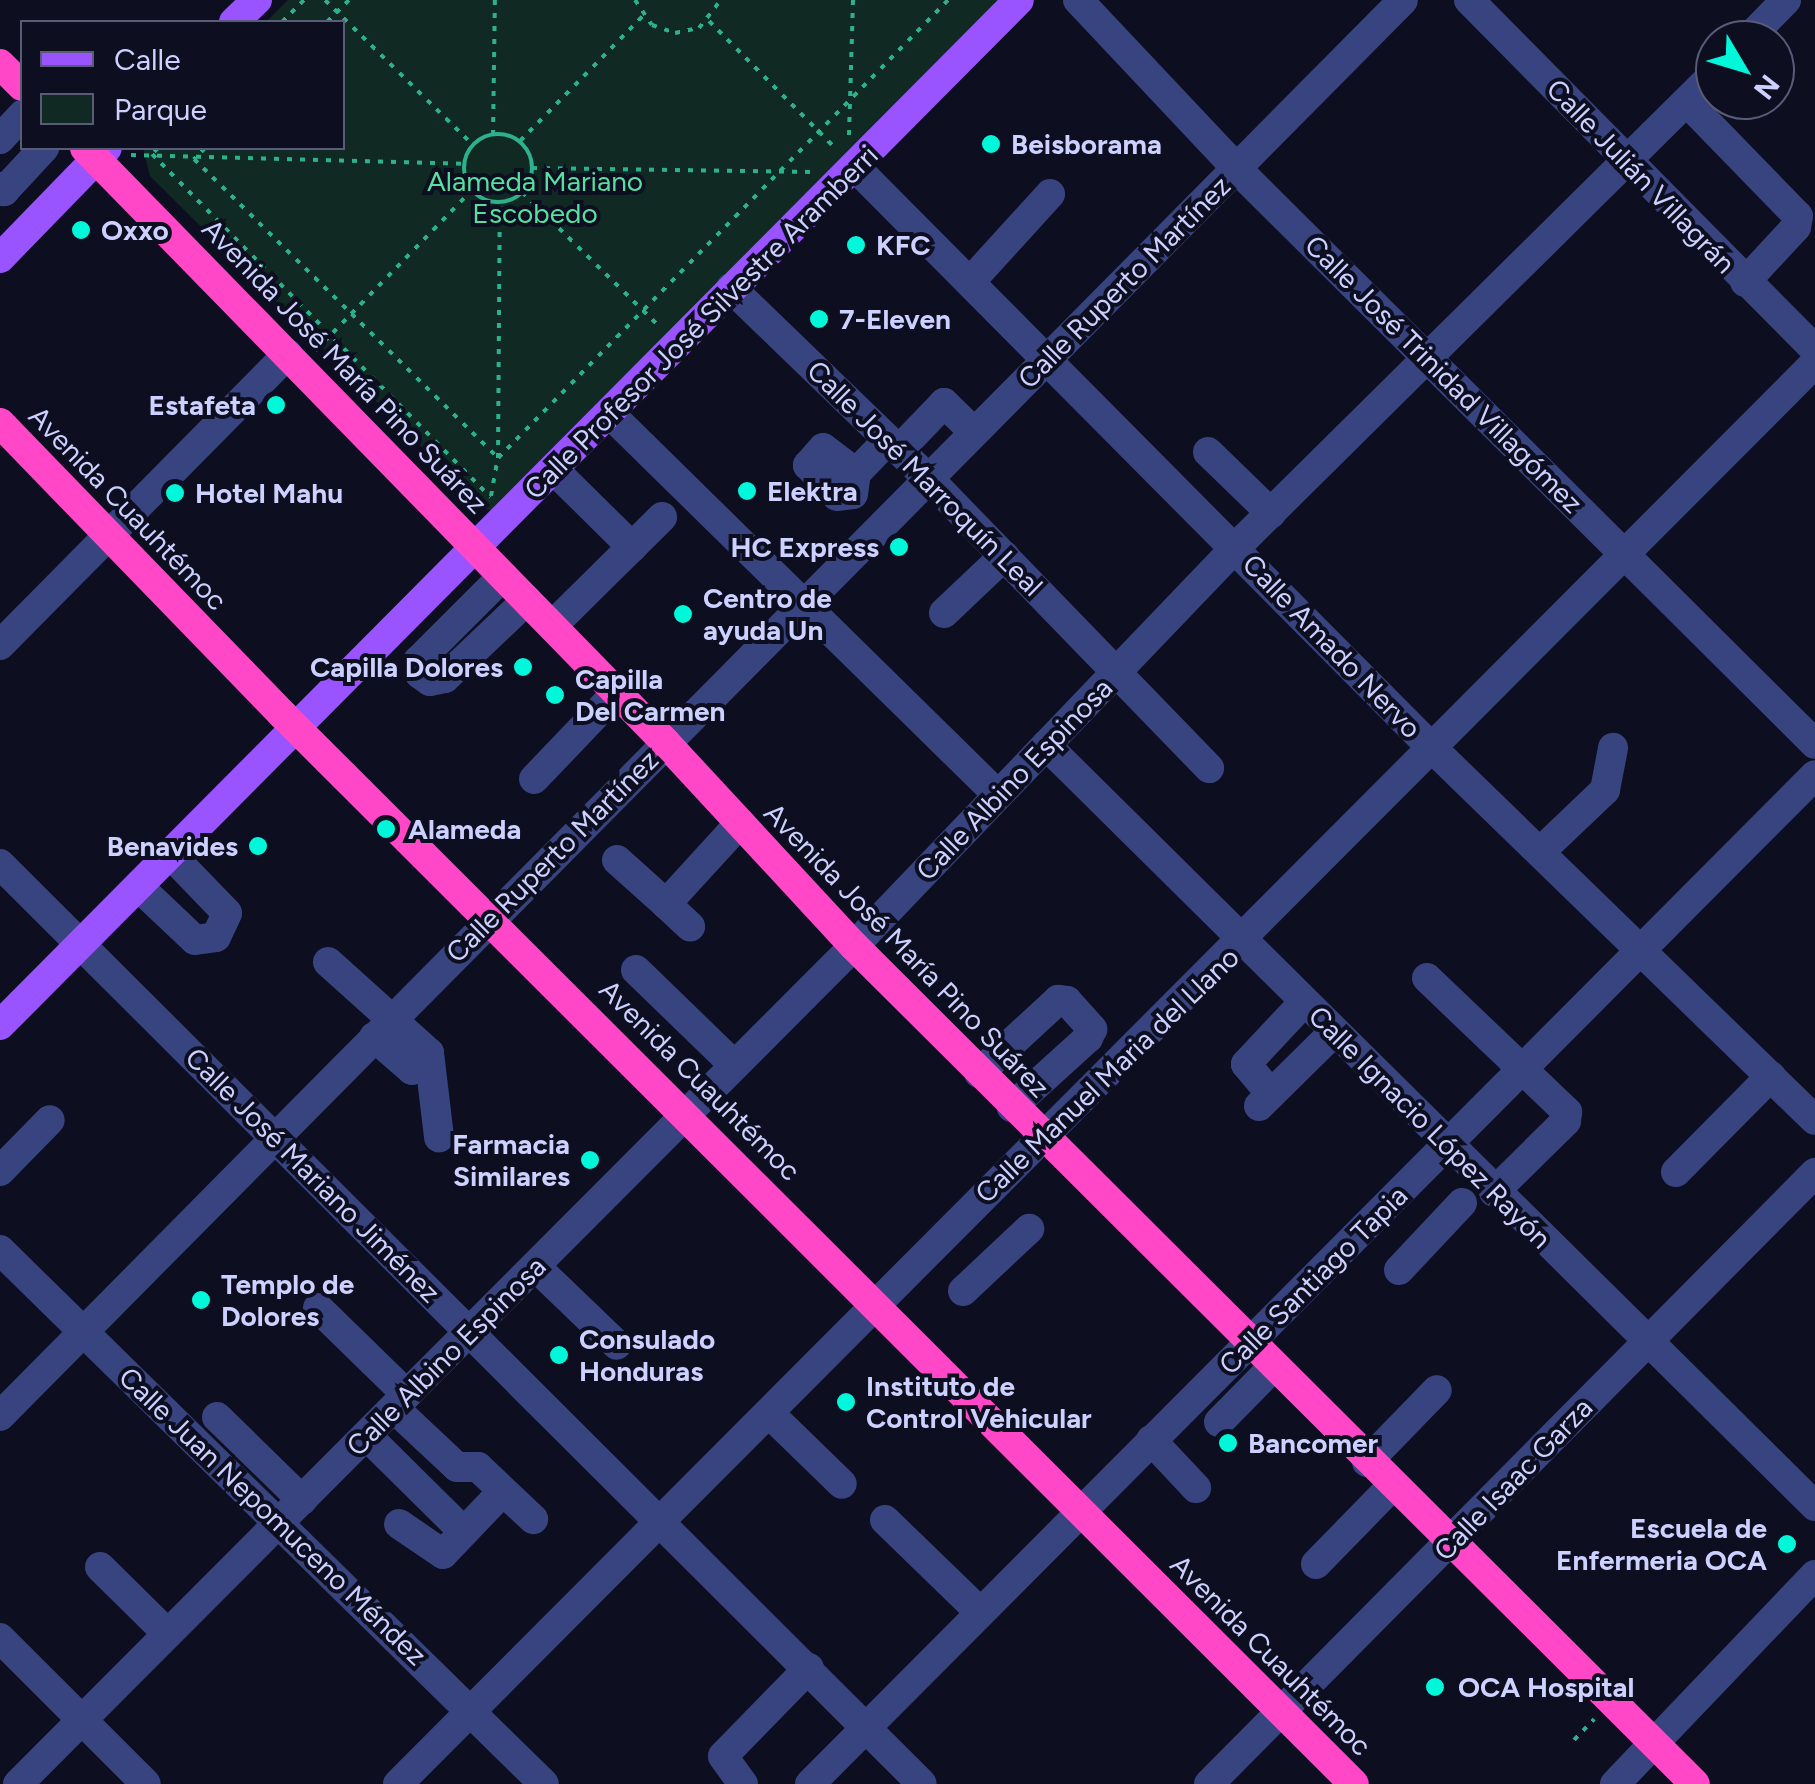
<!DOCTYPE html>
<meta charset="utf-8">
<style>
body{margin:0}
#map{position:relative;width:1815px;height:1784px;overflow:hidden;background:#0d0e20;font-family:Figtree,sans-serif}
div>[style]{position:absolute}
[style*='--x']{left:calc(var(--x)*1px);top:calc(var(--y)*1px);width:calc(var(--w)*1px);rotate:calc(var(--a)*1deg)}
.green>*{inset:0;background:#102a23}
.path>*{height:4px;margin-top:-2px;transform-origin:0;background:repeating-linear-gradient(90deg,#2db18d 0 5px,transparent 0 13px)}
.path>.ring{margin:-2px;padding:0;box-sizing:content-box;background:none;border:4px solid #2db18d;border-radius:50%}
.minor>*{height:30px;margin:-15px;padding:0 15px;transform-origin:15px;border-radius:15px;background:#38447f}
.major>*{height:30px;margin:-15px;padding:0 15px;transform-origin:15px;border-radius:15px;background:#9953ff}
.highway>*{height:30px;margin:-15px;padding:0 15px;transform-origin:15px;border-radius:15px;background:#ff47c7}
.dots>*{width:28px;height:28px;translate:-50% -50%;box-sizing:border-box;border:5px solid #0d0e20;border-radius:50%}
span{translate:-50% -50%;white-space:nowrap;text-align:center;line-height:1.15;-webkit-text-stroke:8px #0d0e20;paint-order:stroke}
.poi-label{font-size:28px;color:#ccd1ff;font-weight:700}
.left{translate:0 -50%;text-align:left}
.right{translate:-100% -50%;text-align:right}
.street-label{font-size:28px;color:#ccd1ff}
.park-label{font-size:28px;color:#58dfa0}
.legend{position:absolute;left:20px;top:20px;width:325px;height:130px;box-sizing:border-box;background:#0d0e20;border:2px solid #595c79;margin:0;padding:12px 18px;list-style:none;font-size:30px;color:#ccd1ff}
.legend li{display:flex;align-items:center;gap:20px;height:50px}
.legend b{width:50px;border:2px solid #595c79}
.north{position:absolute;left:1695px;top:20px;width:100px;height:100px;box-sizing:border-box;background:#0d0e20;border:2px solid #595c79;border-radius:50%;rotate:128deg;font-size:28px;font-weight:700;line-height:40px;text-align:center;color:#ccd1ff}
.north::after{content:'';display:block;margin:auto;width:35px;height:45px;background:#00f7da;clip-path:polygon(50% 0,100% 100%,50% 72%,0 100%)}
</style>
<div id="map">
<div class="green">
<i style="clip-path:polygon(288px 0,1008px 0,501px 512px,484px 509px,150px 176px,143px 148px,342px 148px,342px 22px,266px 22px)"></i>
</div>
<div class="path">
<i style="--x:325;--y:0;--w:207;--a:44.4"></i>
<i style="--x:635;--y:0;--w:30;--a:56"></i>
<i style="--x:652;--y:25;--w:24;--a:19"></i>
<i style="--x:675;--y:33;--w:25;--a:-12"></i>
<i style="--x:699;--y:28;--w:36;--a:-52"></i>
<i style="--x:709;--y:21;--w:180;--a:45.2"></i>
<i style="--x:282;--y:22;--w:31;--a:-45"></i>
<i style="--x:327;--y:22;--w:31;--a:-45"></i>
<i class="ring" style="left:464px;top:134px;width:64px;height:64px"></i>
<i style="--x:493;--y:135;--w:135;--a:-89.2"></i>
<i style="--x:849;--y:135;--w:135;--a:-88.3"></i>
<i style="--x:520;--y:141;--w:175;--a:-45.5"></i>
<i style="--x:158;--y:148;--w:8;--a:135"></i>
<i style="--x:152;--y:154;--w:482;--a:45.4"></i>
<i style="--x:205;--y:148;--w:16;--a:135"></i>
<i style="--x:194;--y:159;--w:426;--a:44.5"></i>
<i style="--x:498;--y:458;--w:642;--a:-45.5"></i>
<i style="--x:131;--y:155;--w:333;--a:1.5"></i>
<i style="--x:532;--y:168;--w:280;--a:0.8"></i>
<i style="--x:522;--y:192;--w:193;--a:44.4"></i>
<i style="--x:315;--y:351;--w:225;--a:-45.7"></i>
<i style="--x:491;--y:496;--w:39;--a:-80"></i>
<i style="--x:498;--y:458;--w:256;--a:-89.6"></i>
<i style="--x:1574;--y:1740;--w:29;--a:-46"></i>
</div>
<div class="minor">
<i style="--x:1078;--y:0;--w:232;--a:46.7"></i>
<i style="--x:1237;--y:169;--w:815;--a:44.85"></i>
<i style="--x:1469;--y:0;--w:492;--a:45.3"></i>
<i style="--x:1747;--y:40;--w:56;--a:-45.7"></i>
<i style="--x:1687;--y:102;--w:159;--a:45.8"></i>
<i style="--x:1798;--y:216;--w:11;--a:100"></i>
<i style="--x:1796;--y:227;--w:75;--a:132.8"></i>
<i style="--x:0;--y:139;--w:33;--a:-47"></i>
<i style="--x:854;--y:166;--w:819;--a:45.2"></i>
<i style="--x:1431;--y:747;--w:535;--a:44.17"></i>
<i style="--x:0;--y:187;--w:6;--a:45"></i>
<i style="--x:4;--y:191;--w:59;--a:-47.1"></i>
<i style="--x:970;--y:282;--w:119;--a:-47.7"></i>
<i style="--x:731;--y:288;--w:274;--a:44"></i>
<i style="--x:928;--y:478;--w:404;--a:45.9"></i>
<i style="--x:609;--y:413;--w:545;--a:44.48"></i>
<i style="--x:899;--y:450;--w:65;--a:-46.2"></i>
<i style="--x:944;--y:403;--w:42;--a:44"></i>
<i style="--x:1208;--y:452;--w:88;--a:44.1"></i>
<i style="--x:554;--y:470;--w:110;--a:44.6"></i>
<i style="--x:856;--y:473;--w:41;--a:-142.9"></i>
<i style="--x:823;--y:448;--w:23;--a:131"></i>
<i style="--x:808;--y:465;--w:42;--a:46.9"></i>
<i style="--x:837;--y:496;--w:16;--a:-7"></i>
<i style="--x:853;--y:494;--w:21;--a:-82"></i>
<i style="--x:856;--y:473;--w:46;--a:-45.9"></i>
<i style="--x:503;--y:576;--w:120;--a:135"></i>
<i style="--x:418;--y:661;--w:13;--a:81"></i>
<i style="--x:420;--y:674;--w:12;--a:35"></i>
<i style="--x:430;--y:681;--w:15;--a:-11"></i>
<i style="--x:445;--y:678;--w:113;--a:-43.6"></i>
<i style="--x:944;--y:613;--w:83;--a:-43.5"></i>
<i style="--x:552;--y:626;--w:155;--a:-44.7"></i>
<i style="--x:0;--y:645;--w:409;--a:-45.3"></i>
<i style="--x:1046;--y:745;--w:1082;--a:44.7"></i>
<i style="--x:534;--y:779;--w:120;--a:-46.3"></i>
<i style="--x:1540;--y:852;--w:90;--a:-43.6"></i>
<i style="--x:1605;--y:790;--w:43;--a:-79.2"></i>
<i style="--x:617;--y:860;--w:66;--a:41.9"></i>
<i style="--x:666;--y:904;--w:110;--a:-47.6"></i>
<i style="--x:0;--y:864;--w:1302;--a:44.94"></i>
<i style="--x:141;--y:889;--w:74;--a:43.4"></i>
<i style="--x:195;--y:940;--w:21;--a:-8"></i>
<i style="--x:216;--y:937;--w:26;--a:-65"></i>
<i style="--x:227;--y:913;--w:79;--a:-134"></i>
<i style="--x:666;--y:904;--w:33;--a:43"></i>
<i style="--x:328;--y:962;--w:136;--a:42"></i>
<i style="--x:429;--y:1053;--w:85;--a:83.2"></i>
<i style="--x:636;--y:970;--w:135;--a:44.1"></i>
<i style="--x:1427;--y:978;--w:194;--a:43.7"></i>
<i style="--x:1567;--y:1112;--w:9;--a:96"></i>
<i style="--x:1566;--y:1121;--w:101;--a:135.4"></i>
<i style="--x:374;--y:1037;--w:50;--a:41"></i>
<i style="--x:412;--y:1070;--w:24;--a:-45"></i>
<i style="--x:979;--y:1073;--w:108;--a:-42.7"></i>
<i style="--x:1058;--y:1000;--w:9;--a:6"></i>
<i style="--x:1067;--y:1001;--w:38;--a:48"></i>
<i style="--x:1092;--y:1029;--w:10;--a:114"></i>
<i style="--x:1088;--y:1038;--w:103;--a:137.8"></i>
<i style="--x:1271;--y:1094;--w:39;--a:-130"></i>
<i style="--x:1246;--y:1064;--w:85;--a:-46.9"></i>
<i style="--x:1259;--y:1106;--w:105;--a:-44.6"></i>
<i style="--x:0;--y:1171;--w:71;--a:-45.6"></i>
<i style="--x:1676;--y:1172;--w:135;--a:-45.3"></i>
<i style="--x:0;--y:1250;--w:762;--a:44.47"></i>
<i style="--x:536;--y:1267;--w:112;--a:43.9"></i>
<i style="--x:1399;--y:1270;--w:92;--a:-46.8"></i>
<i style="--x:963;--y:1291;--w:91;--a:-43.2"></i>
<i style="--x:318;--y:1308;--w:124;--a:44.3"></i>
<i style="--x:395;--y:1409;--w:85;--a:43.1"></i>
<i style="--x:457;--y:1467;--w:21;--a:0"></i>
<i style="--x:478;--y:1467;--w:76;--a:43.4"></i>
<i style="--x:770;--y:1414;--w:100;--a:44.2"></i>
<i style="--x:0;--y:1416;--w:1993;--a:-45.26"></i>
<i style="--x:217;--y:1417;--w:119;--a:44.3"></i>
<i style="--x:1219;--y:1422;--w:76;--a:-45.5"></i>
<i style="--x:367;--y:1436;--w:136;--a:44.7"></i>
<i style="--x:1151;--y:1440;--w:66;--a:46.8"></i>
<i style="--x:1367;--y:1462;--w:100;--a:-45.8"></i>
<i style="--x:885;--y:1520;--w:132;--a:44.1"></i>
<i style="--x:399;--y:1524;--w:53;--a:34.3"></i>
<i style="--x:443;--y:1554;--w:86;--a:-46.4"></i>
<i style="--x:1316;--y:1564;--w:109;--a:-45.7"></i>
<i style="--x:100;--y:1567;--w:95;--a:44.6"></i>
<i style="--x:0;--y:1638;--w:206;--a:45"></i>
<i style="--x:18;--y:1784;--w:1184;--a:-45.07"></i>
<i style="--x:854;--y:946;--w:552;--a:-46.25"></i>
<i style="--x:1236;--y:547;--w:674;--a:-44.7"></i>
<i style="--x:398;--y:1784;--w:2007;--a:-45.08"></i>
<i style="--x:743;--y:1784;--w:34;--a:-126"></i>
<i style="--x:723;--y:1756;--w:123;--a:-45.7"></i>
<i style="--x:810;--y:1784;--w:1424;--a:-45.11"></i>
<i style="--x:1209;--y:1784;--w:861;--a:-45.24"></i>
<i style="--x:1615;--y:1784;--w:289;--a:-46.3"></i>
</div>
<div class="major">
<i style="--x:234;--y:22;--w:32;--a:-44"></i>
<i style="--x:0;--y:258;--w:153;--a:-45.8"></i>
<i style="--x:0;--y:1025;--w:1445;--a:-45.17"></i>
</div>
<div class="highway">
<i style="--x:0;--y:64;--w:31;--a:45"></i>
<i style="--x:85;--y:148;--w:830;--a:45.68"></i>
<i style="--x:665;--y:742;--w:278;--a:47.2"></i>
<i style="--x:854;--y:946;--w:1187;--a:44.9"></i>
<i style="--x:0;--y:423;--w:407;--a:45.9"></i>
<i style="--x:283;--y:715;--w:1513;--a:44.95"></i>
</div>
<div class="dots">
<i style="left:991px;top:144px;background:#00f7da"></i>
<i style="left:81px;top:230px;background:#00f7da"></i>
<i style="left:856px;top:245px;background:#00f7da"></i>
<i style="left:819px;top:319px;background:#00f7da"></i>
<i style="left:276px;top:405px;background:#00f7da"></i>
<i style="left:747px;top:491px;background:#00f7da"></i>
<i style="left:175px;top:493px;background:#00f7da"></i>
<i style="left:899px;top:547px;background:#00f7da"></i>
<i style="left:683px;top:614px;background:#00f7da"></i>
<i style="left:523px;top:667px;background:#00f7da"></i>
<i style="left:555px;top:695px;background:#00f7da"></i>
<i style="left:386px;top:829px;background:#00f7da"></i>
<i style="left:258px;top:846px;background:#00f7da"></i>
<i style="left:590px;top:1160px;background:#00f7da"></i>
<i style="left:201px;top:1300px;background:#00f7da"></i>
<i style="left:559px;top:1355px;background:#00f7da"></i>
<i style="left:846px;top:1402px;background:#00f7da"></i>
<i style="left:1228px;top:1443px;background:#00f7da"></i>
<i style="left:1787px;top:1544px;background:#00f7da"></i>
<i style="left:1435px;top:1687px;background:#00f7da"></i>
</div>
<div class="poi-label">
<span class="left" style="left:1011px;top:144px">Beisborama</span>
<span class="left" style="left:101px;top:230px">Oxxo</span>
<span class="left" style="left:876px;top:245px">KFC</span>
<span class="left" style="left:839px;top:319px">7-Eleven</span>
<span class="right" style="left:256px;top:405px">Estafeta</span>
<span class="left" style="left:767px;top:491px">Elektra</span>
<span class="left" style="left:195px;top:493px">Hotel Mahu</span>
<span class="right" style="left:879px;top:547px">HC Express</span>
<span class="left" style="left:703px;top:614px">Centro de<br>ayuda Un</span>
<span class="right" style="left:503px;top:667px">Capilla Dolores</span>
<span class="left" style="left:575px;top:695px">Capilla<br>Del Carmen</span>
<span class="left" style="left:408px;top:829px">Alameda</span>
<span class="right" style="left:238px;top:846px">Benavides</span>
<span class="right" style="left:570px;top:1160px">Farmacia<br>Similares</span>
<span class="left" style="left:221px;top:1300px">Templo de<br>Dolores</span>
<span class="left" style="left:579px;top:1355px">Consulado<br>Honduras</span>
<span class="left" style="left:866px;top:1402px">Instituto de<br>Control Vehicular</span>
<span class="left" style="left:1248px;top:1443px">Bancomer</span>
<span class="right" style="left:1767px;top:1544px">Escuela de<br>Enfermeria OCA</span>
<span class="left" style="left:1458px;top:1687px">OCA Hospital</span>
</div>
<div class="street-label">
<span style="left:1641px;top:176px;rotate:46deg">Calle Julián Villagrán</span>
<span style="left:1124px;top:282px;rotate:-45deg">Calle Ruperto Martínez</span>
<span style="left:701px;top:322px;rotate:-45deg">Calle Profesor José Silvestre Aramberri</span>
<span style="left:345px;top:366px;rotate:46deg">Avenida José María Pino Suárez</span>
<span style="left:1444px;top:374px;rotate:45deg">Calle José Trinidad Villagómez</span>
<span style="left:925px;top:478px;rotate:45deg">Calle José Marroquín Leal</span>
<span style="left:128px;top:508px;rotate:46deg">Avenida Cuauhtémoc</span>
<span style="left:1332px;top:646px;rotate:46deg">Calle Amado Nervo</span>
<span style="left:1014px;top:779px;rotate:-46deg">Calle Albino Espinosa</span>
<span style="left:552px;top:856px;rotate:-45deg">Calle Ruperto Martínez</span>
<span style="left:907px;top:950px;rotate:46deg">Avenida José María Pino Suárez</span>
<span style="left:1107px;top:1075px;rotate:-44deg">Calle Manuel Maria del Llano</span>
<span style="left:700px;top:1080px;rotate:45deg">Avenida Cuauhtémoc</span>
<span style="left:1430px;top:1127px;rotate:45deg">Calle Ignacio López Rayón</span>
<span style="left:313px;top:1175px;rotate:45deg">Calle José Mariano Jiménez</span>
<span style="left:1313px;top:1280px;rotate:-45deg">Calle Santiago Tapia</span>
<span style="left:446px;top:1356px;rotate:-45deg">Calle Albino Espinosa</span>
<span style="left:1513px;top:1479px;rotate:-46deg">Calle Isaac Garza</span>
<span style="left:273px;top:1516px;rotate:44deg">Calle Juan Nepomuceno Méndez</span>
<span style="left:1271px;top:1655px;rotate:45deg">Avenida Cuauhtémoc</span>
</div>
<div class="park-label">
<span style="left:535px;top:197px">Alameda Mariano<br>Escobedo</span>
</div>
<ul class="legend">
<li><b style="height:12px;background:#9953ff"></b>Calle</li>
<li><b style="height:28px;background:#102a23"></b>Parque</li>
</ul>
<div class="north">N</div>
</div>
